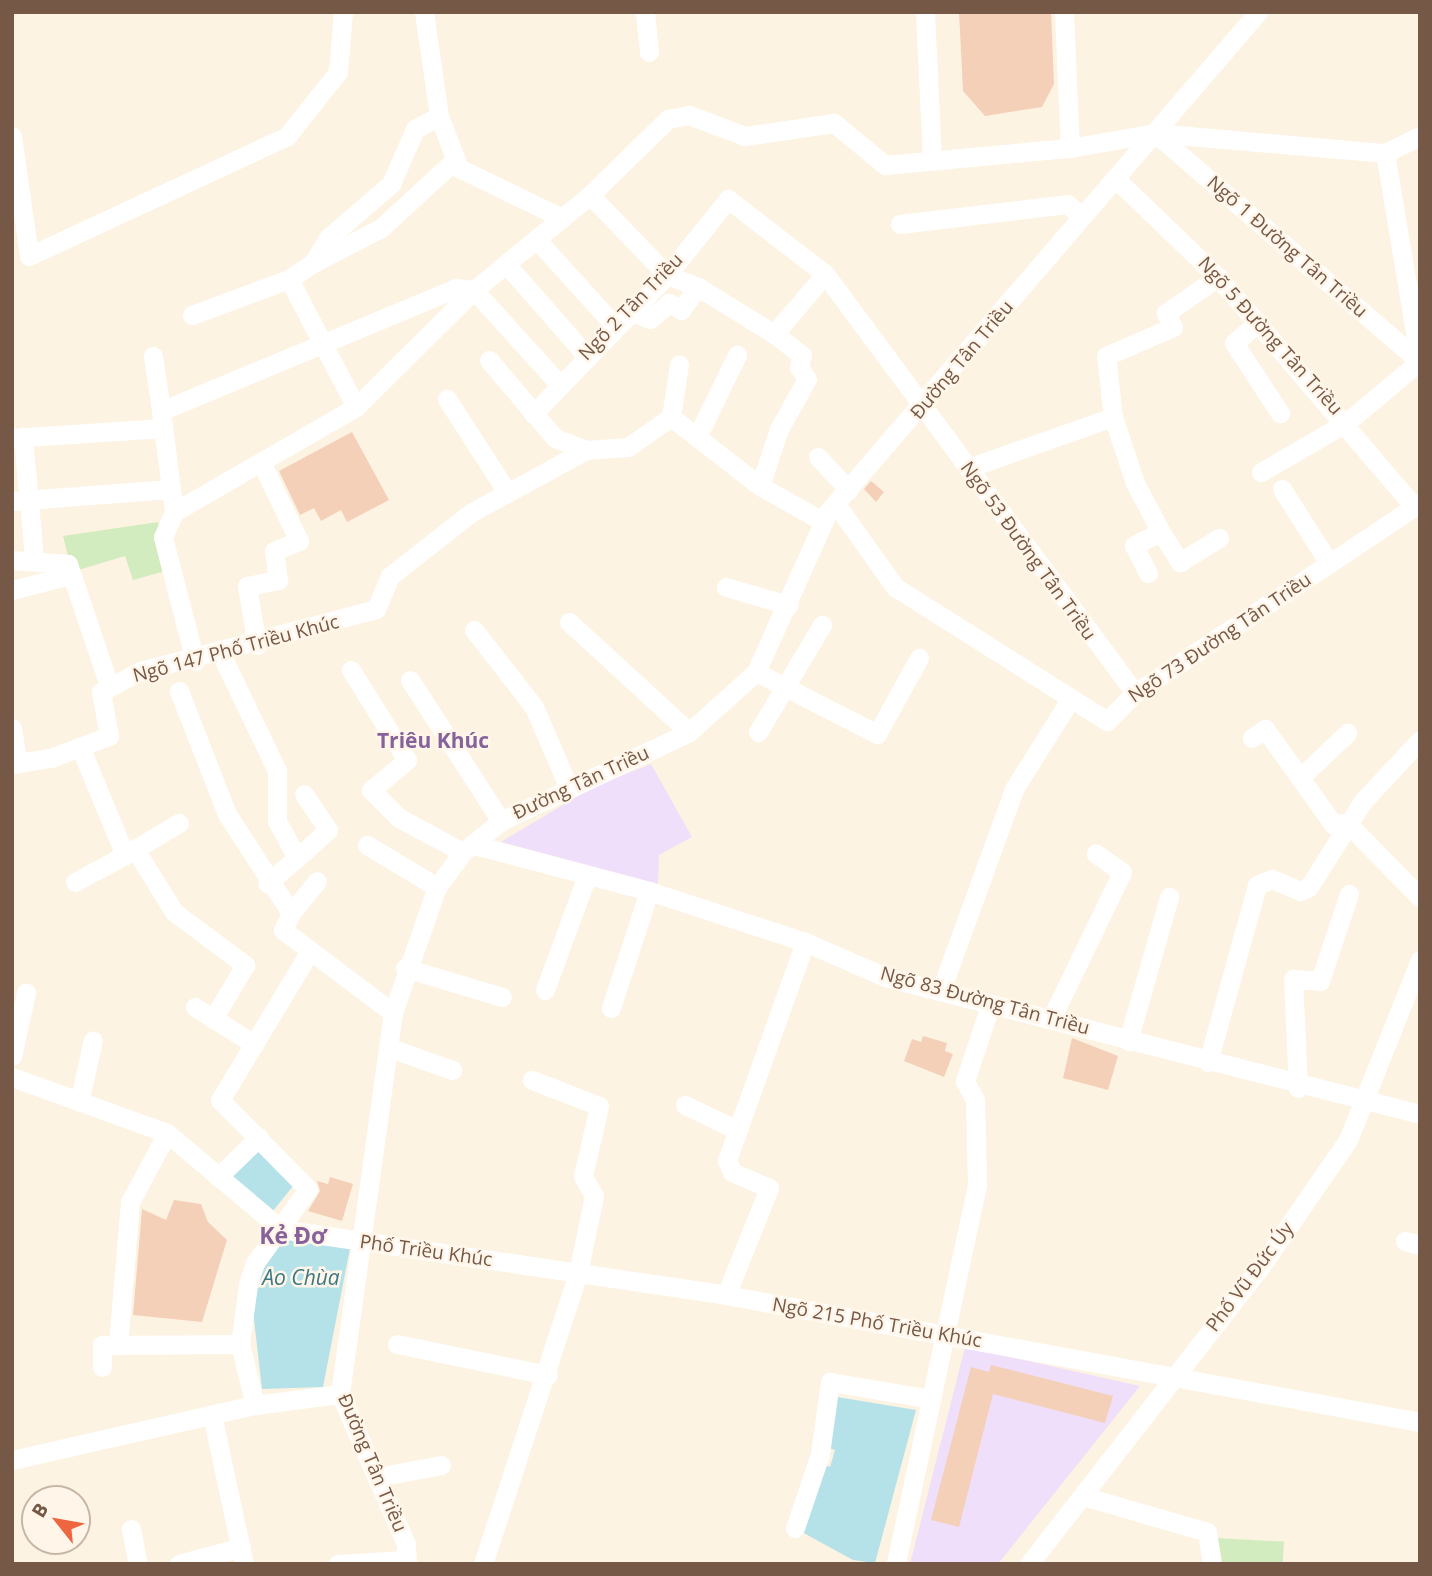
<!DOCTYPE html>
<meta charset="utf-8">
<style>
body{margin:0}
#map{position:relative;width:1432px;height:1576px;overflow:hidden;background:#fdf3e2;font-family:"Open Sans",sans-serif}
div>[style]{position:absolute}
[style*='--x']{left:calc(var(--x)*1px);top:calc(var(--y)*1px);width:calc(var(--w)*1px);rotate:calc(var(--a)*1deg)}
.education>*{inset:0;background:#f0dffa}
.green>*{inset:0;background:#d2ecc0;transform-origin:0 0}
.water>*{inset:0;background:#b5e1e8;transform-origin:0 0}
.building>*{inset:0;background:#f4d0b8}
.minor>*{height:19px;margin:-9.5px;padding:0 9.5px;transform-origin:9.5px;border-radius:9.5px;background:#fff}
span{translate:-50% -50%;white-space:nowrap;text-align:center;line-height:1.15;-webkit-text-stroke:5px #fff6e9;paint-order:stroke}
.street-label{font-size:19px;color:#765847}
.neighbourhood-label{font-size:21px;color:#87629a;font-weight:700}
.water-label{font-size:21px;color:#3c7984;font-style:italic}
.quarter-label{font-size:23px;color:#87629a;font-weight:700}
.frame{position:absolute;inset:0;border:14px solid #765847;pointer-events:none}
.north{position:absolute;left:21px;top:1485px;width:70px;height:70px;box-sizing:border-box;background:#fff6e9;border:2px solid #c8b7a8;border-radius:50%;rotate:301deg;font-size:19px;font-weight:700;line-height:28px;text-align:center;color:#765847}
.north::after{content:'';display:block;margin:auto;width:24px;height:32px;background:#ee6640;clip-path:polygon(50% 0,100% 100%,50% 72%,0 100%)}
</style>
<div id="map">
<div class="education">
<i style="clip-path:polygon(651px 764px,692px 837px,659px 855px,658px 884px,501px 842px,593px 787px)"></i>
<i style="clip-path:polygon(965px 1347px,1140px 1386px,998px 1564px,910px 1564px)"></i>
</div>
<div class="green">
<i style="clip-path:polygon(158px 522px,169px 570px,133px 580px,125px 556px,72px 572px,63px 536px)"></i>
<i style="left:1216px;top:1538px;width:68px;height:26px;rotate:3deg"></i>
</div>
<div class="water">
<i style="left:255px;top:1144px;width:56px;height:42px;rotate:39deg"></i>
<i style="clip-path:polygon(280px 1228px,351px 1243px,323px 1387px,262px 1389px,253px 1311px,259px 1271px)"></i>
<i style="clip-path:polygon(837px 1397px,916px 1410px,875px 1563px,853px 1560px,800px 1531px,823px 1465px,830px 1467px,835px 1450px,829px 1448px)"></i>
</div>
<div class="building">
<i style="clip-path:polygon(959px 12px,1051px 12px,1054px 84px,1042px 107px,985px 116px,963px 91px)"></i>
<i style="clip-path:polygon(352px 432px,389px 500px,347px 522px,341px 510px,321px 521px,314px 508px,300px 515px,279px 471px)"></i>
<i style="clip-path:polygon(871px 481px,884px 492px,876px 502px,864px 489px)"></i>
<i style="clip-path:polygon(923px 1036px,947px 1043px,945px 1051px,953px 1054px,944px 1077px,904px 1061px,912px 1039px,921px 1042px)"></i>
<i style="clip-path:polygon(1072px 1038px,1118px 1056px,1108px 1090px,1063px 1078px)"></i>
<i style="clip-path:polygon(330px 1177px,353px 1184px,342px 1221px,308px 1211px,320px 1191px,317px 1181px,328px 1184px)"></i>
<i style="clip-path:polygon(174px 1200px,201px 1204px,208px 1222px,227px 1240px,202px 1322px,133px 1315px,142px 1209px,166px 1220px)"></i>
<i style="clip-path:polygon(991px 1365px,1113px 1396px,1105px 1423px,993px 1394px,959px 1527px,931px 1520px,971px 1367px,989px 1372px)"></i>
</div>
<div class="minor">
<i style="--x:424;--y:12;--w:105;--a:81.8"></i>
<i style="--x:439;--y:116;--w:56;--a:69"></i>
<i style="--x:459;--y:168;--w:114;--a:25.9"></i>
<i style="--x:645;--y:12;--w:40;--a:84.3"></i>
<i style="--x:925;--y:12;--w:147;--a:87.3"></i>
<i style="--x:1064;--y:12;--w:136;--a:87.5"></i>
<i style="--x:1070;--y:148;--w:86;--a:-10"></i>
<i style="--x:1155;--y:133;--w:231;--a:5"></i>
<i style="--x:1155;--y:133;--w:350;--a:40.8"></i>
<i style="--x:12;--y:136;--w:121;--a:81.9"></i>
<i style="--x:29;--y:256;--w:285;--a:-24.9"></i>
<i style="--x:287;--y:136;--w:82;--a:-51.4"></i>
<i style="--x:338;--y:72;--w:60;--a:-85.2"></i>
<i style="--x:1385;--y:153;--w:213;--a:80.5"></i>
<i style="--x:1385;--y:153;--w:39;--a:-26"></i>
<i style="--x:1115;--y:178;--w:143;--a:43.9"></i>
<i style="--x:1218;--y:277;--w:300;--a:49.5"></i>
<i style="--x:590;--y:195;--w:111;--a:46.1"></i>
<i style="--x:667;--y:275;--w:33;--a:21"></i>
<i style="--x:900;--y:224;--w:168;--a:-6.8"></i>
<i style="--x:1067;--y:204;--w:19;--a:39"></i>
<i style="--x:537;--y:240;--w:116;--a:47.8"></i>
<i style="--x:313;--y:263;--w:76;--a:-27.2"></i>
<i style="--x:381;--y:228;--w:100;--a:-42.6"></i>
<i style="--x:506;--y:264;--w:120;--a:48.7"></i>
<i style="--x:289;--y:279;--w:144;--a:62.4"></i>
<i style="--x:629;--y:311;--w:22;--a:21"></i>
<i style="--x:650;--y:319;--w:25;--a:-40"></i>
<i style="--x:669;--y:303;--w:14;--a:30"></i>
<i style="--x:681;--y:310;--w:29;--a:-54"></i>
<i style="--x:698;--y:287;--w:89;--a:31.7"></i>
<i style="--x:774;--y:334;--w:79;--a:-49.6"></i>
<i style="--x:192;--y:315;--w:103;--a:-20.4"></i>
<i style="--x:289;--y:279;--w:29;--a:-34"></i>
<i style="--x:313;--y:263;--w:29;--a:-59"></i>
<i style="--x:328;--y:238;--w:83;--a:-40.6"></i>
<i style="--x:391;--y:184;--w:60;--a:-66.4"></i>
<i style="--x:415;--y:129;--w:27;--a:-28"></i>
<i style="--x:1256;--y:324;--w:29;--a:139"></i>
<i style="--x:1234;--y:343;--w:84;--a:56.7"></i>
<i style="--x:153;--y:356;--w:56;--a:81.7"></i>
<i style="--x:489;--y:360;--w:102;--a:49.8"></i>
<i style="--x:555;--y:438;--w:33;--a:21"></i>
<i style="--x:447;--y:399;--w:111;--a:57.2"></i>
<i style="--x:533;--y:414;--w:193;--a:-46"></i>
<i style="--x:667;--y:275;--w:97;--a:-51.2"></i>
<i style="--x:728;--y:199;--w:123;--a:37.7"></i>
<i style="--x:825;--y:274;--w:521;--a:53.5"></i>
<i style="--x:671;--y:417;--w:113;--a:37.8"></i>
<i style="--x:760;--y:486;--w:73;--a:29.4"></i>
<i style="--x:699;--y:433;--w:87;--a:-64"></i>
<i style="--x:23;--y:437;--w:122;--a:84.8"></i>
<i style="--x:12;--y:438;--w:151;--a:-3.8"></i>
<i style="--x:818;--y:457;--w:45;--a:46.8"></i>
<i style="--x:968;--y:468;--w:154;--a:-19.4"></i>
<i style="--x:1261;--y:472;--w:99;--a:-30.2"></i>
<i style="--x:1347;--y:422;--w:95;--a:-39.9"></i>
<i style="--x:760;--y:486;--w:60;--a:-71.6"></i>
<i style="--x:779;--y:429;--w:57;--a:-60.8"></i>
<i style="--x:807;--y:379;--w:14;--a:-124"></i>
<i style="--x:799;--y:367;--w:12;--a:-76"></i>
<i style="--x:802;--y:355;--w:35;--a:-143"></i>
<i style="--x:1282;--y:489;--w:88;--a:57.6"></i>
<i style="--x:12;--y:501;--w:159;--a:-4.3"></i>
<i style="--x:836;--y:504;--w:102;--a:54.6"></i>
<i style="--x:895;--y:587;--w:251;--a:32.3"></i>
<i style="--x:1107;--y:721;--w:40;--a:-45"></i>
<i style="--x:1135;--y:693;--w:343;--a:-33.7"></i>
<i style="--x:174;--y:512;--w:210;--a:-30"></i>
<i style="--x:356;--y:407;--w:166;--a:-44.8"></i>
<i style="--x:474;--y:290;--w:150;--a:-39.3"></i>
<i style="--x:590;--y:195;--w:109;--a:-44.3"></i>
<i style="--x:668;--y:119;--w:21;--a:-11"></i>
<i style="--x:689;--y:115;--w:60;--a:20.6"></i>
<i style="--x:745;--y:136;--w:90;--a:-8.3"></i>
<i style="--x:834;--y:123;--w:66;--a:39.5"></i>
<i style="--x:885;--y:165;--w:186;--a:-5.3"></i>
<i style="--x:1161;--y:532;--w:36;--a:58"></i>
<i style="--x:1180;--y:562;--w:46;--a:-31.6"></i>
<i style="--x:12;--y:560;--w:56;--a:4.1"></i>
<i style="--x:68;--y:564;--w:128;--a:71.3"></i>
<i style="--x:1148;--y:573;--w:31;--a:-117"></i>
<i style="--x:1134;--y:545;--w:30;--a:-26"></i>
<i style="--x:1161;--y:532;--w:55;--a:-118"></i>
<i style="--x:1135;--y:483;--w:70;--a:-108.4"></i>
<i style="--x:1113;--y:417;--w:61;--a:-96.5"></i>
<i style="--x:1106;--y:356;--w:73;--a:-23.4"></i>
<i style="--x:1173;--y:327;--w:16;--a:-117"></i>
<i style="--x:1166;--y:313;--w:63;--a:-34.7"></i>
<i style="--x:726;--y:587;--w:65;--a:16.2"></i>
<i style="--x:12;--y:590;--w:53;--a:-14.3"></i>
<i style="--x:63;--y:577;--w:14;--a:-69"></i>
<i style="--x:569;--y:622;--w:163;--a:42.5"></i>
<i style="--x:474;--y:630;--w:98;--a:52.1"></i>
<i style="--x:534;--y:707;--w:86;--a:66.7"></i>
<i style="--x:257;--y:645;--w:60;--a:-99.6"></i>
<i style="--x:247;--y:586;--w:32;--a:-11"></i>
<i style="--x:278;--y:580;--w:29;--a:-98"></i>
<i style="--x:274;--y:551;--w:27;--a:-22"></i>
<i style="--x:299;--y:541;--w:85;--a:-115.7"></i>
<i style="--x:221;--y:654;--w:130;--a:64.4"></i>
<i style="--x:277;--y:771;--w:50;--a:90"></i>
<i style="--x:277;--y:821;--w:42;--a:61.6"></i>
<i style="--x:297;--y:858;--w:39;--a:140"></i>
<i style="--x:195;--y:661;--w:128;--a:-104.5"></i>
<i style="--x:163;--y:537;--w:27;--a:-66"></i>
<i style="--x:174;--y:512;--w:102;--a:-97.3"></i>
<i style="--x:161;--y:411;--w:320;--a:-22.6"></i>
<i style="--x:456;--y:288;--w:18;--a:6"></i>
<i style="--x:474;--y:290;--w:127;--a:47.9"></i>
<i style="--x:351;--y:670;--w:106;--a:58.1"></i>
<i style="--x:407;--y:760;--w:47;--a:140.2"></i>
<i style="--x:371;--y:790;--w:40;--a:45"></i>
<i style="--x:399;--y:818;--w:72;--a:28"></i>
<i style="--x:756;--y:672;--w:136;--a:27.1"></i>
<i style="--x:877;--y:734;--w:87;--a:-61.1"></i>
<i style="--x:410;--y:680;--w:168;--a:57.2"></i>
<i style="--x:179;--y:691;--w:132;--a:68.7"></i>
<i style="--x:227;--y:814;--w:118;--a:57.1"></i>
<i style="--x:291;--y:913;--w:19;--a:115"></i>
<i style="--x:283;--y:930;--w:138;--a:37"></i>
<i style="--x:12;--y:728;--w:36;--a:81"></i>
<i style="--x:758;--y:732;--w:125;--a:-59.1"></i>
<i style="--x:1252;--y:738;--w:16;--a:-35"></i>
<i style="--x:1265;--y:729;--w:117;--a:54.4"></i>
<i style="--x:1333;--y:824;--w:14;--a:-4"></i>
<i style="--x:1347;--y:823;--w:104;--a:45.4"></i>
<i style="--x:81;--y:749;--w:115;--a:67.5"></i>
<i style="--x:125;--y:855;--w:12;--a:-31"></i>
<i style="--x:135;--y:849;--w:74;--a:58.2"></i>
<i style="--x:174;--y:912;--w:89;--a:36.7"></i>
<i style="--x:245;--y:965;--w:63;--a:120.7"></i>
<i style="--x:12;--y:764;--w:39;--a:-9"></i>
<i style="--x:51;--y:758;--w:62;--a:-20.8"></i>
<i style="--x:109;--y:736;--w:45;--a:-100.3"></i>
<i style="--x:101;--y:692;--w:44;--a:-28.3"></i>
<i style="--x:140;--y:671;--w:244;--a:-14.7"></i>
<i style="--x:376;--y:609;--w:36;--a:-67"></i>
<i style="--x:390;--y:576;--w:104;--a:-38"></i>
<i style="--x:472;--y:512;--w:130;--a:-28.5"></i>
<i style="--x:586;--y:450;--w:42;--a:-4.1"></i>
<i style="--x:628;--y:447;--w:52;--a:-34.9"></i>
<i style="--x:671;--y:417;--w:53;--a:-81.3"></i>
<i style="--x:1301;--y:777;--w:64;--a:-43.7"></i>
<i style="--x:367;--y:845;--w:82;--a:31"></i>
<i style="--x:475;--y:845;--w:180;--a:14.8"></i>
<i style="--x:649;--y:891;--w:164;--a:18.1"></i>
<i style="--x:805;--y:942;--w:87;--a:23.6"></i>
<i style="--x:885;--y:977;--w:552;--a:14.36"></i>
<i style="--x:135;--y:849;--w:51;--a:-30.6"></i>
<i style="--x:297;--y:858;--w:42;--a:-42.1"></i>
<i style="--x:328;--y:830;--w:43;--a:-123.7"></i>
<i style="--x:75;--y:882;--w:57;--a:-28.4"></i>
<i style="--x:291;--y:913;--w:41;--a:-50.9"></i>
<i style="--x:310;--y:951;--w:174;--a:121.1"></i>
<i style="--x:220;--y:1100;--w:125;--a:45.3"></i>
<i style="--x:308;--y:1189;--w:91;--a:125.6"></i>
<i style="--x:255;--y:1263;--w:23;--a:108"></i>
<i style="--x:248;--y:1285;--w:60;--a:97.7"></i>
<i style="--x:240;--y:1344;--w:63;--a:76.2"></i>
<i style="--x:255;--y:1405;--w:86;--a:-7.4"></i>
<i style="--x:405;--y:968;--w:101;--a:16.6"></i>
<i style="--x:545;--y:990;--w:122;--a:-69.9"></i>
<i style="--x:941;--y:990;--w:214;--a:-70"></i>
<i style="--x:1014;--y:789;--w:107;--a:-57.9"></i>
<i style="--x:195;--y:1007;--w:70;--a:32.1"></i>
<i style="--x:611;--y:1008;--w:123;--a:-72"></i>
<i style="--x:1052;--y:1017;--w:161;--a:-64.2"></i>
<i style="--x:1122;--y:872;--w:32;--a:-145"></i>
<i style="--x:1128;--y:1041;--w:150;--a:-74.1"></i>
<i style="--x:390;--y:1048;--w:66;--a:19.5"></i>
<i style="--x:12;--y:1056;--w:65;--a:-77.5"></i>
<i style="--x:1208;--y:1062;--w:184;--a:-74.5"></i>
<i style="--x:1257;--y:885;--w:16;--a:-22"></i>
<i style="--x:1272;--y:879;--w:30;--a:23"></i>
<i style="--x:1300;--y:891;--w:10;--a:-24"></i>
<i style="--x:1309;--y:887;--w:102;--a:-57.9"></i>
<i style="--x:1363;--y:801;--w:83;--a:-46.9"></i>
<i style="--x:12;--y:1077;--w:165;--a:19.9"></i>
<i style="--x:167;--y:1133;--w:149;--a:40.1"></i>
<i style="--x:281;--y:1229;--w:450;--a:8.4"></i>
<i style="--x:726;--y:1295;--w:706;--a:10.37"></i>
<i style="--x:1298;--y:1088;--w:109;--a:-92.6"></i>
<i style="--x:1293;--y:979;--w:27;--a:4"></i>
<i style="--x:1320;--y:981;--w:92;--a:-71.6"></i>
<i style="--x:80;--y:1098;--w:59;--a:-77.4"></i>
<i style="--x:685;--y:1105;--w:55;--a:25.6"></i>
<i style="--x:218;--y:1177;--w:57;--a:-44.3"></i>
<i style="--x:1405;--y:1241;--w:16;--a:15"></i>
<i style="--x:726;--y:1295;--w:115;--a:-68.1"></i>
<i style="--x:769;--y:1188;--w:40;--a:-156.6"></i>
<i style="--x:732;--y:1172;--w:13;--a:-113"></i>
<i style="--x:727;--y:1160;--w:232;--a:-70.3"></i>
<i style="--x:397;--y:1344;--w:154;--a:11.6"></i>
<i style="--x:118;--y:1345;--w:144;--a:-85.2"></i>
<i style="--x:130;--y:1202;--w:78;--a:-61.8"></i>
<i style="--x:102;--y:1367;--w:22;--a:-90"></i>
<i style="--x:102;--y:1345;--w:138;--a:-0.4"></i>
<i style="--x:212;--y:1415;--w:152;--a:77.9"></i>
<i style="--x:12;--y:1460;--w:249;--a:-12.8"></i>
<i style="--x:377;--y:1477;--w:65;--a:-10.6"></i>
<i style="--x:1083;--y:1496;--w:129;--a:16.2"></i>
<i style="--x:1207;--y:1532;--w:32;--a:81"></i>
<i style="--x:795;--y:1528;--w:78;--a:-71.3"></i>
<i style="--x:820;--y:1454;--w:73;--a:-82.1"></i>
<i style="--x:830;--y:1382;--w:103;--a:9.5"></i>
<i style="--x:131;--y:1529;--w:36;--a:79"></i>
<i style="--x:896;--y:1563;--w:386;--a:-77.9"></i>
<i style="--x:977;--y:1186;--w:86;--a:-91.3"></i>
<i style="--x:975;--y:1100;--w:21;--a:-118"></i>
<i style="--x:965;--y:1081;--w:79;--a:-71.6"></i>
<i style="--x:179;--y:1564;--w:64;--a:-15.3"></i>
<i style="--x:338;--y:1564;--w:68;--a:-3.4"></i>
<i style="--x:407;--y:1564;--w:20;--a:-93"></i>
<i style="--x:406;--y:1544;--w:164;--a:-113.7"></i>
<i style="--x:340;--y:1394;--w:385;--a:-82.1"></i>
<i style="--x:393;--y:1013;--w:133;--a:-70.8"></i>
<i style="--x:437;--y:887;--w:44;--a:-53.4"></i>
<i style="--x:463;--y:852;--w:49;--a:-39.2"></i>
<i style="--x:501;--y:821;--w:208;--a:-25.3"></i>
<i style="--x:689;--y:732;--w:90;--a:-41.8"></i>
<i style="--x:756;--y:672;--w:175;--a:-65.8"></i>
<i style="--x:828;--y:512;--w:659;--a:-49.3"></i>
<i style="--x:483;--y:1564;--w:306;--a:-71.9"></i>
<i style="--x:578;--y:1273;--w:79;--a:-78.3"></i>
<i style="--x:594;--y:1196;--w:23;--a:-119"></i>
<i style="--x:583;--y:1176;--w:72;--a:-77.1"></i>
<i style="--x:599;--y:1106;--w:72;--a:-158.8"></i>
<i style="--x:1029;--y:1564;--w:374;--a:-52.1"></i>
<i style="--x:1259;--y:1269;--w:157;--a:-55.4"></i>
<i style="--x:1348;--y:1140;--w:194;--a:-68.2"></i>
</div>
<div class="street-label">
<span style="left:1287px;top:247px;rotate:41deg">Ngõ 1 Đường Tân Triều</span>
<span style="left:631px;top:307px;rotate:-46deg">Ngõ 2 Tân Triều</span>
<span style="left:1270px;top:336px;rotate:48deg">Ngõ 5 Đường Tân Triều</span>
<span style="left:962px;top:360px;rotate:-50deg">Đường Tân Triều</span>
<span style="left:1028px;top:551px;rotate:54deg">Ngõ 53 Đường Tân Triều</span>
<span style="left:1220px;top:638px;rotate:-34deg">Ngõ 73 Đường Tân Triều</span>
<span style="left:236px;top:649px;rotate:-15deg">Ngõ 147 Phố Triều Khúc</span>
<span style="left:581px;top:783px;rotate:-25deg">Đường Tân Triều</span>
<span style="left:985px;top:1001px;rotate:15deg">Ngõ 83 Đường Tân Triều</span>
<span style="left:426px;top:1251px;rotate:8deg">Phố Triều Khúc</span>
<span style="left:1250px;top:1277px;rotate:-53deg">Phố Vũ Đức Úy</span>
<span style="left:877px;top:1323px;rotate:10deg">Ngõ 215 Phố Triều Khúc</span>
<span style="left:372px;top:1463px;rotate:67deg">Đường Tân Triều</span>
</div>
<div class="neighbourhood-label">
<span style="left:433px;top:740px">Triêu Khúc</span>
</div>
<div class="water-label">
<span style="left:301px;top:1277px">Ao Chùa</span>
</div>
<div class="quarter-label">
<span style="left:293px;top:1235px">Kẻ Đơ</span>
</div>
<div class="frame"></div>
<div class="north">B</div>
</div>
